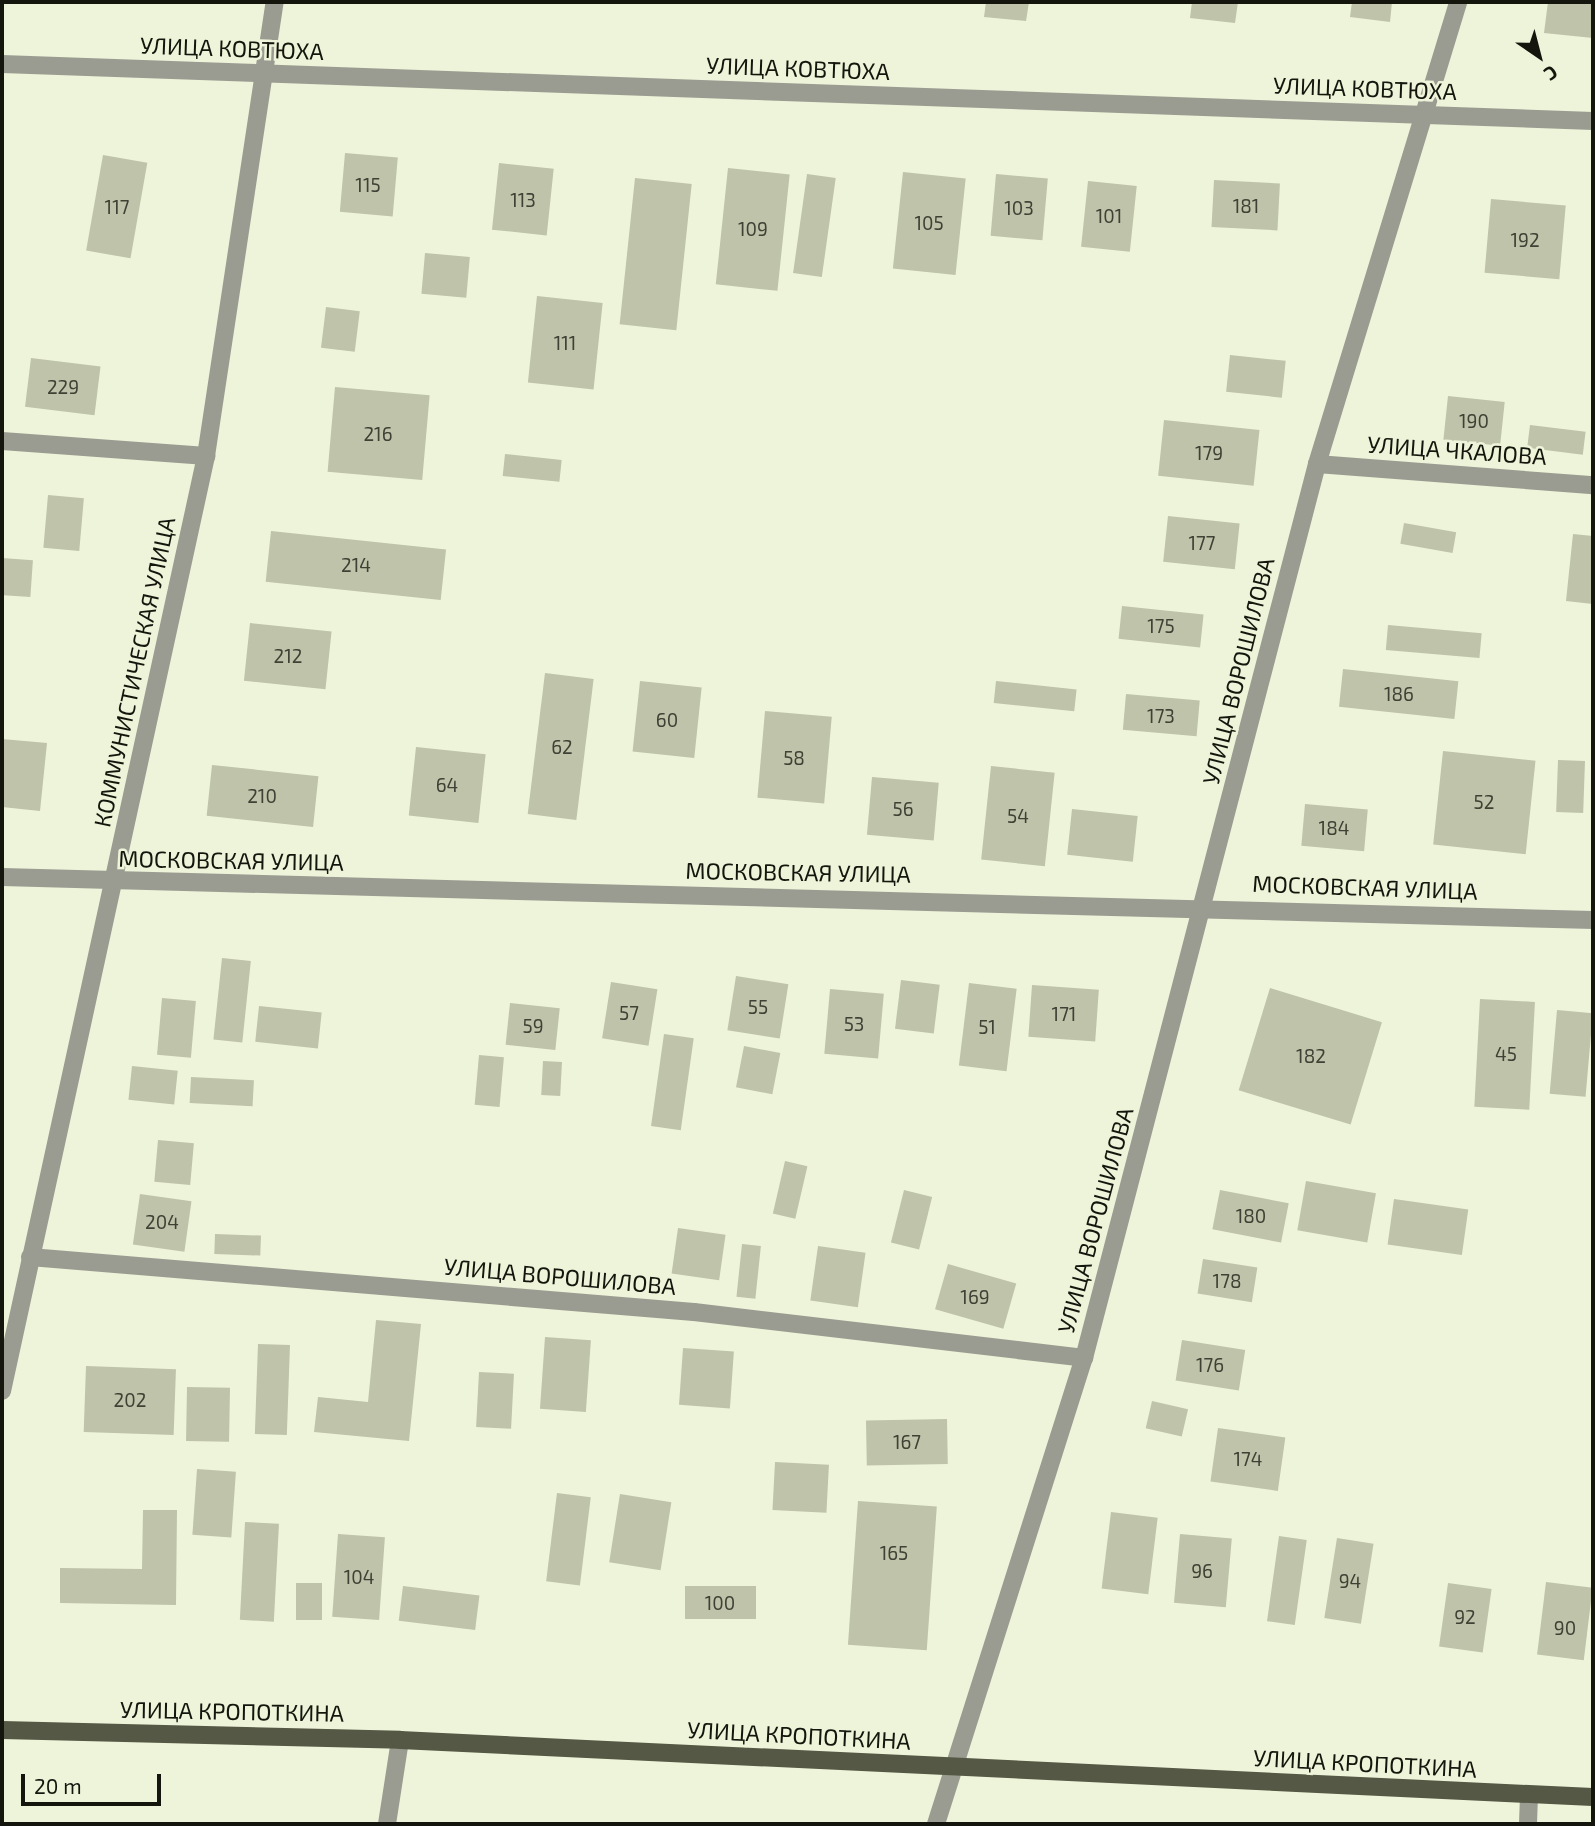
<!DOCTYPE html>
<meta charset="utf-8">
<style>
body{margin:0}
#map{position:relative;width:1595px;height:1826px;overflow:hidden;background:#eef4d9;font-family:"Exo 2",sans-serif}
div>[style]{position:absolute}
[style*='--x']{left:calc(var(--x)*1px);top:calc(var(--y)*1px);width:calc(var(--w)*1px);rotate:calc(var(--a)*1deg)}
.building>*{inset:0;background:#bec3a9;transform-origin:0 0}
.minor>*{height:18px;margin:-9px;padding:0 9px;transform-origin:9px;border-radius:9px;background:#9a9c91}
.major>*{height:18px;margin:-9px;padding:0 9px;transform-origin:9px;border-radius:9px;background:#545844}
span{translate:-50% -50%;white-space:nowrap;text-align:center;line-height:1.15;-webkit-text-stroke:5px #eef4d9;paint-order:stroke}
.number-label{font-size:19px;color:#3e4134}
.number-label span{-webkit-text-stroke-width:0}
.street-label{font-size:23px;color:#14160d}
.frame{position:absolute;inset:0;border:4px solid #14160d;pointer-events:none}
.north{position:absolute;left:1504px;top:21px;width:70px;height:70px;-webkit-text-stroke:5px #eef4d9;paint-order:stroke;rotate:145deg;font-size:19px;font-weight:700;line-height:28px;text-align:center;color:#14160d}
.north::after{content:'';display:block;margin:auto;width:24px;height:32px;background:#14160d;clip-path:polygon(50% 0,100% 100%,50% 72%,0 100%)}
.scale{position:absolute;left:21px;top:1774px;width:140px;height:32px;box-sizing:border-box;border:4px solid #14160d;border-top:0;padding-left:9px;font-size:21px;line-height:24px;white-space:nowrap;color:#14160d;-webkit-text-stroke:5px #eef4d9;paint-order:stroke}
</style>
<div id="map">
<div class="building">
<i style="clip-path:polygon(986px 2px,1029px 2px,1026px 21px,984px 17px)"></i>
<i style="clip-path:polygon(1192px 2px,1238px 2px,1235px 23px,1190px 18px)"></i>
<i style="clip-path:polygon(1352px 2px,1392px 2px,1390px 22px,1350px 17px)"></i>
<i style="clip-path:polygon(1548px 2px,1593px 2px,1593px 38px,1544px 33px)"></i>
<i style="left:345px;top:153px;width:53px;height:59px;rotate:5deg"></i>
<i style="left:103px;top:155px;width:45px;height:97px;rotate:10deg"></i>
<i style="left:499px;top:163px;width:55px;height:67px;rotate:6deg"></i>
<i style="left:728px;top:168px;width:62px;height:117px;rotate:6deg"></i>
<i style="left:903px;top:172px;width:63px;height:97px;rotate:6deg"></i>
<i style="left:807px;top:174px;width:29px;height:100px;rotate:8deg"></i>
<i style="left:996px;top:174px;width:52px;height:62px;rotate:5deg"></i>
<i style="left:635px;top:178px;width:57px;height:147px;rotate:6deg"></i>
<i style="left:1214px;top:180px;width:66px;height:47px;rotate:3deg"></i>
<i style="left:1088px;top:181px;width:49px;height:66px;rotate:6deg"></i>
<i style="left:1491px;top:199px;width:75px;height:74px;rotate:5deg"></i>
<i style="left:425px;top:253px;width:45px;height:41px;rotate:5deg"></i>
<i style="left:537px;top:296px;width:66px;height:87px;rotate:6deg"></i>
<i style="left:326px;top:307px;width:34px;height:41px;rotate:7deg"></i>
<i style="left:1230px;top:355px;width:56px;height:37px;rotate:6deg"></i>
<i style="left:31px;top:358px;width:70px;height:49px;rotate:7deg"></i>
<i style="left:335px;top:387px;width:95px;height:85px;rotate:5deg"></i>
<i style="left:1448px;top:396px;width:57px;height:44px;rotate:6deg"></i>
<i style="left:1164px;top:420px;width:96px;height:56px;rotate:6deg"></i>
<i style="left:1530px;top:425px;width:56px;height:23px;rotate:7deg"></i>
<i style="left:505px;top:454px;width:57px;height:22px;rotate:6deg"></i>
<i style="left:48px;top:495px;width:36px;height:53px;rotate:5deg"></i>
<i style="left:1168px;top:516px;width:72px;height:46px;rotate:6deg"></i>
<i style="left:1404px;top:523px;width:53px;height:21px;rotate:10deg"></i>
<i style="left:271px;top:531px;width:176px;height:51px;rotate:6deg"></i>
<i style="clip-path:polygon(1573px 534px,1593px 536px,1593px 604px,1566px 601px)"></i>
<i style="left:2px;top:558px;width:31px;height:37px;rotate:4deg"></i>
<i style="left:1122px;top:606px;width:82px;height:33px;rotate:6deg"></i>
<i style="left:250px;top:623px;width:82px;height:58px;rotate:6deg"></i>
<i style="left:1388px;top:625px;width:94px;height:25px;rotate:5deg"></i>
<i style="left:1343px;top:669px;width:116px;height:38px;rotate:6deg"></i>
<i style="left:545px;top:673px;width:49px;height:142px;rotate:7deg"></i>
<i style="left:640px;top:681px;width:62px;height:71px;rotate:6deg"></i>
<i style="left:996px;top:681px;width:81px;height:22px;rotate:6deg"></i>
<i style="left:1126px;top:694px;width:74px;height:36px;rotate:5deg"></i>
<i style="left:765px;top:711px;width:67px;height:87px;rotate:5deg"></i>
<i style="clip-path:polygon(2px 739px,47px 743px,40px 811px,2px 807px)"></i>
<i style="left:416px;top:747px;width:70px;height:69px;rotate:6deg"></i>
<i style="left:1443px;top:751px;width:93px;height:94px;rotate:6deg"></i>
<i style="left:1558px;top:760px;width:27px;height:52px;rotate:2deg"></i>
<i style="left:212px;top:765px;width:107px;height:51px;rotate:6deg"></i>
<i style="left:991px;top:766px;width:64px;height:94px;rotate:6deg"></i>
<i style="left:872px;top:777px;width:67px;height:58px;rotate:5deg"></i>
<i style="left:1305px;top:804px;width:63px;height:42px;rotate:5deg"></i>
<i style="left:1072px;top:809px;width:66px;height:46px;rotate:6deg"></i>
<i style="left:222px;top:958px;width:29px;height:82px;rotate:6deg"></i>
<i style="left:736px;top:976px;width:53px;height:55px;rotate:9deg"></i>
<i style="left:901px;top:980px;width:39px;height:49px;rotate:7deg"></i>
<i style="left:611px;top:982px;width:47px;height:57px;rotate:9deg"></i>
<i style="left:969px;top:983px;width:48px;height:83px;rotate:7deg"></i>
<i style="left:1032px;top:985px;width:67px;height:52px;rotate:4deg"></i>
<i style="left:1270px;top:988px;width:117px;height:107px;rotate:17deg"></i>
<i style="left:830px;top:989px;width:54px;height:65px;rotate:5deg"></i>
<i style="left:162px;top:998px;width:34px;height:57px;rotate:5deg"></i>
<i style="left:1480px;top:999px;width:55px;height:108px;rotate:3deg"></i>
<i style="left:510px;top:1003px;width:50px;height:42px;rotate:6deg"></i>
<i style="left:259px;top:1006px;width:63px;height:36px;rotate:6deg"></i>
<i style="left:1557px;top:1010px;width:36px;height:84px;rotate:5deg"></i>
<i style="left:664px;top:1034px;width:30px;height:93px;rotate:8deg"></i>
<i style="left:744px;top:1046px;width:37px;height:42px;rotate:11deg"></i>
<i style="left:479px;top:1055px;width:25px;height:50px;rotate:5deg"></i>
<i style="left:543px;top:1061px;width:19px;height:34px;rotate:3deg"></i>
<i style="left:132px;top:1066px;width:46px;height:34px;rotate:6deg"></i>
<i style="left:191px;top:1077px;width:63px;height:26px;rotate:3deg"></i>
<i style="left:158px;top:1140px;width:36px;height:42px;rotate:5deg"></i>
<i style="left:785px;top:1161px;width:23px;height:54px;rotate:13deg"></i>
<i style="left:1306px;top:1181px;width:71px;height:50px;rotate:10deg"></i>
<i style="left:904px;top:1190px;width:29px;height:54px;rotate:14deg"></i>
<i style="left:1220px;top:1190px;width:70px;height:40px;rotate:11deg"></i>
<i style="left:140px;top:1194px;width:52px;height:51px;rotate:8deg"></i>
<i style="left:1394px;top:1199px;width:75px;height:46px;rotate:8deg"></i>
<i style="left:678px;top:1228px;width:48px;height:46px;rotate:8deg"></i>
<i style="left:215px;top:1234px;width:46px;height:20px;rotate:2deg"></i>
<i style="left:742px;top:1244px;width:19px;height:53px;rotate:6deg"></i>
<i style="left:818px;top:1246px;width:48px;height:55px;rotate:8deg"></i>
<i style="left:1203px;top:1259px;width:55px;height:35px;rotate:9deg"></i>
<i style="left:948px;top:1264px;width:71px;height:47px;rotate:16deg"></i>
<i style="clip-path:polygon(376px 1320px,421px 1324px,409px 1441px,314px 1432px,318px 1397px,368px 1402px)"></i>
<i style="left:545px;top:1337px;width:46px;height:72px;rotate:4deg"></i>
<i style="left:1182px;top:1340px;width:64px;height:41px;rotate:9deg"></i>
<i style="left:258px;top:1344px;width:32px;height:90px;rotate:2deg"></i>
<i style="left:683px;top:1348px;width:51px;height:57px;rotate:4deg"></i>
<i style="left:86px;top:1366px;width:90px;height:66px;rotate:2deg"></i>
<i style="left:479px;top:1372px;width:35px;height:55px;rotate:3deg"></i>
<i style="left:187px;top:1387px;width:43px;height:54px;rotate:1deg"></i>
<i style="left:1152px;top:1401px;width:37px;height:28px;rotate:13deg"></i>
<i style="left:947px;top:1419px;width:45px;height:81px;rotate:89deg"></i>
<i style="left:1218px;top:1428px;width:68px;height:54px;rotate:8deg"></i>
<i style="left:775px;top:1462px;width:54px;height:48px;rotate:3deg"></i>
<i style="left:197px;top:1469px;width:39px;height:66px;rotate:4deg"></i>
<i style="left:557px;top:1493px;width:34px;height:89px;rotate:7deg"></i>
<i style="left:620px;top:1494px;width:52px;height:69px;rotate:9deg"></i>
<i style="left:858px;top:1501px;width:79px;height:144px;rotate:4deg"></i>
<i style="clip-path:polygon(143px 1510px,177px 1510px,176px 1605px,60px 1603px,60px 1568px,142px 1569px)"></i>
<i style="left:1111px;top:1512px;width:47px;height:77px;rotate:7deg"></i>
<i style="left:245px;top:1522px;width:34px;height:98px;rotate:3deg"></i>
<i style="left:338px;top:1534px;width:47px;height:83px;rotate:4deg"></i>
<i style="left:1180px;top:1534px;width:52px;height:69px;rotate:5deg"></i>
<i style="left:1279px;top:1536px;width:28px;height:86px;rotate:8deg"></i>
<i style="left:1337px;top:1538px;width:37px;height:81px;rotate:9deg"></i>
<i style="left:1546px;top:1582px;width:47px;height:73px;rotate:7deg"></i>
<i style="left:296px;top:1583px;width:26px;height:37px"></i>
<i style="left:1448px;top:1583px;width:44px;height:64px;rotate:8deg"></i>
<i style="left:403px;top:1586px;width:77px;height:35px;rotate:7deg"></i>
<i style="left:685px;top:1586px;width:71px;height:33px"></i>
</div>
<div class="minor">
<i style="--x:2;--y:64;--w:1592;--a:2.05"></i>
<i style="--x:2;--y:441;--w:205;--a:4.2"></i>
<i style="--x:1317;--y:464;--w:277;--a:4.4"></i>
<i style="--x:2;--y:877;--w:1592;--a:1.55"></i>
<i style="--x:30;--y:1257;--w:666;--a:4.74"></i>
<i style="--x:694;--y:1312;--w:393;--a:6.7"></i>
<i style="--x:2;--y:1391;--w:957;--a:-77.69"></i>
<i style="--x:206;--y:456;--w:459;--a:-81.4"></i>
<i style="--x:387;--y:1824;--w:85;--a:-81.2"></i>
<i style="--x:936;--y:1824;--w:489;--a:-72.4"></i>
<i style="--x:1084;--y:1358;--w:924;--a:-75.39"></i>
<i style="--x:1317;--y:464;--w:483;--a:-73"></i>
<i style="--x:1528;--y:1824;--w:28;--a:-88"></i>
</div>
<div class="major">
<i style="--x:2;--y:1730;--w:398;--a:1.4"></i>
<i style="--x:400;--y:1740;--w:1194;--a:2.74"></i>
</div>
<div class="number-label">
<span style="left:368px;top:185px">115</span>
<span style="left:523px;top:200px">113</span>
<span style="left:1246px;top:206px">181</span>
<span style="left:117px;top:207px">117</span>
<span style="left:1019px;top:208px">103</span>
<span style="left:1109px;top:216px">101</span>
<span style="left:929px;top:223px">105</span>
<span style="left:753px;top:229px">109</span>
<span style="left:1525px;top:240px">192</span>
<span style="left:565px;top:343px">111</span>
<span style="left:63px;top:387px">229</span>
<span style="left:1474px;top:421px">190</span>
<span style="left:378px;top:434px">216</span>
<span style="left:1209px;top:453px">179</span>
<span style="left:1202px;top:543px">177</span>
<span style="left:356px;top:565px">214</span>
<span style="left:1161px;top:626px">175</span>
<span style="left:288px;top:656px">212</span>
<span style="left:1399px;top:694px">186</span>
<span style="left:1161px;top:716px">173</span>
<span style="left:667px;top:720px">60</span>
<span style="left:562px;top:747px">62</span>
<span style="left:794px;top:758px">58</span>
<span style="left:447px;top:785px">64</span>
<span style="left:262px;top:796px">210</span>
<span style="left:1484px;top:802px">52</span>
<span style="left:903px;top:809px">56</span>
<span style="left:1018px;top:816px">54</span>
<span style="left:1334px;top:828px">184</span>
<span style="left:758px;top:1007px">55</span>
<span style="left:629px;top:1013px">57</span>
<span style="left:1064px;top:1014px">171</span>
<span style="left:854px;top:1024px">53</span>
<span style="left:533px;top:1026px">59</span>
<span style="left:987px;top:1027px">51</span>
<span style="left:1506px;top:1054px">45</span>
<span style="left:1311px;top:1056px">182</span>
<span style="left:1251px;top:1216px">180</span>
<span style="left:162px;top:1222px">204</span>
<span style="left:1227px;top:1281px">178</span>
<span style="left:975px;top:1297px">169</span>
<span style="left:1210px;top:1365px">176</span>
<span style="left:130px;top:1400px">202</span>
<span style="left:907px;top:1442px">167</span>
<span style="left:1248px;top:1459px">174</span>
<span style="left:894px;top:1553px">165</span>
<span style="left:1202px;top:1571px">96</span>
<span style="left:359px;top:1577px">104</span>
<span style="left:1350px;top:1581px">94</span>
<span style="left:720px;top:1603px">100</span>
<span style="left:1465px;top:1617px">92</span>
<span style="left:1565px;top:1628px">90</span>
</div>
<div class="street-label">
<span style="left:232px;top:48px;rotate:2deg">УЛИЦА КОВТЮХА</span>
<span style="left:798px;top:68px;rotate:2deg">УЛИЦА КОВТЮХА</span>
<span style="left:1365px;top:88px;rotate:2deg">УЛИЦА КОВТЮХА</span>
<span style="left:1457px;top:450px;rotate:4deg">УЛИЦА ЧКАЛОВА</span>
<span style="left:1238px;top:671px;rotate:-76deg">УЛИЦА ВОРОШИЛОВА</span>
<span style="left:134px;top:672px;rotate:-78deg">КОММУНИСТИЧЕСКАЯ УЛИЦА</span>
<span style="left:231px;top:860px;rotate:1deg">МОСКОВСКАЯ УЛИЦА</span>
<span style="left:798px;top:872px;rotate:1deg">МОСКОВСКАЯ УЛИЦА</span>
<span style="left:1365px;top:887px;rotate:2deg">МОСКОВСКАЯ УЛИЦА</span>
<span style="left:1095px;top:1220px;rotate:-75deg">УЛИЦА ВОРОШИЛОВА</span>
<span style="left:560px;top:1276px;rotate:5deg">УЛИЦА ВОРОШИЛОВА</span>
<span style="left:232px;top:1711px;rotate:1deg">УЛИЦА КРОПОТКИНА</span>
<span style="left:799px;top:1735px;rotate:3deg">УЛИЦА КРОПОТКИНА</span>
<span style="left:1365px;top:1763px;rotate:3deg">УЛИЦА КРОПОТКИНА</span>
</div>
<div class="frame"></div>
<div class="north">С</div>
<div class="scale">20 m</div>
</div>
